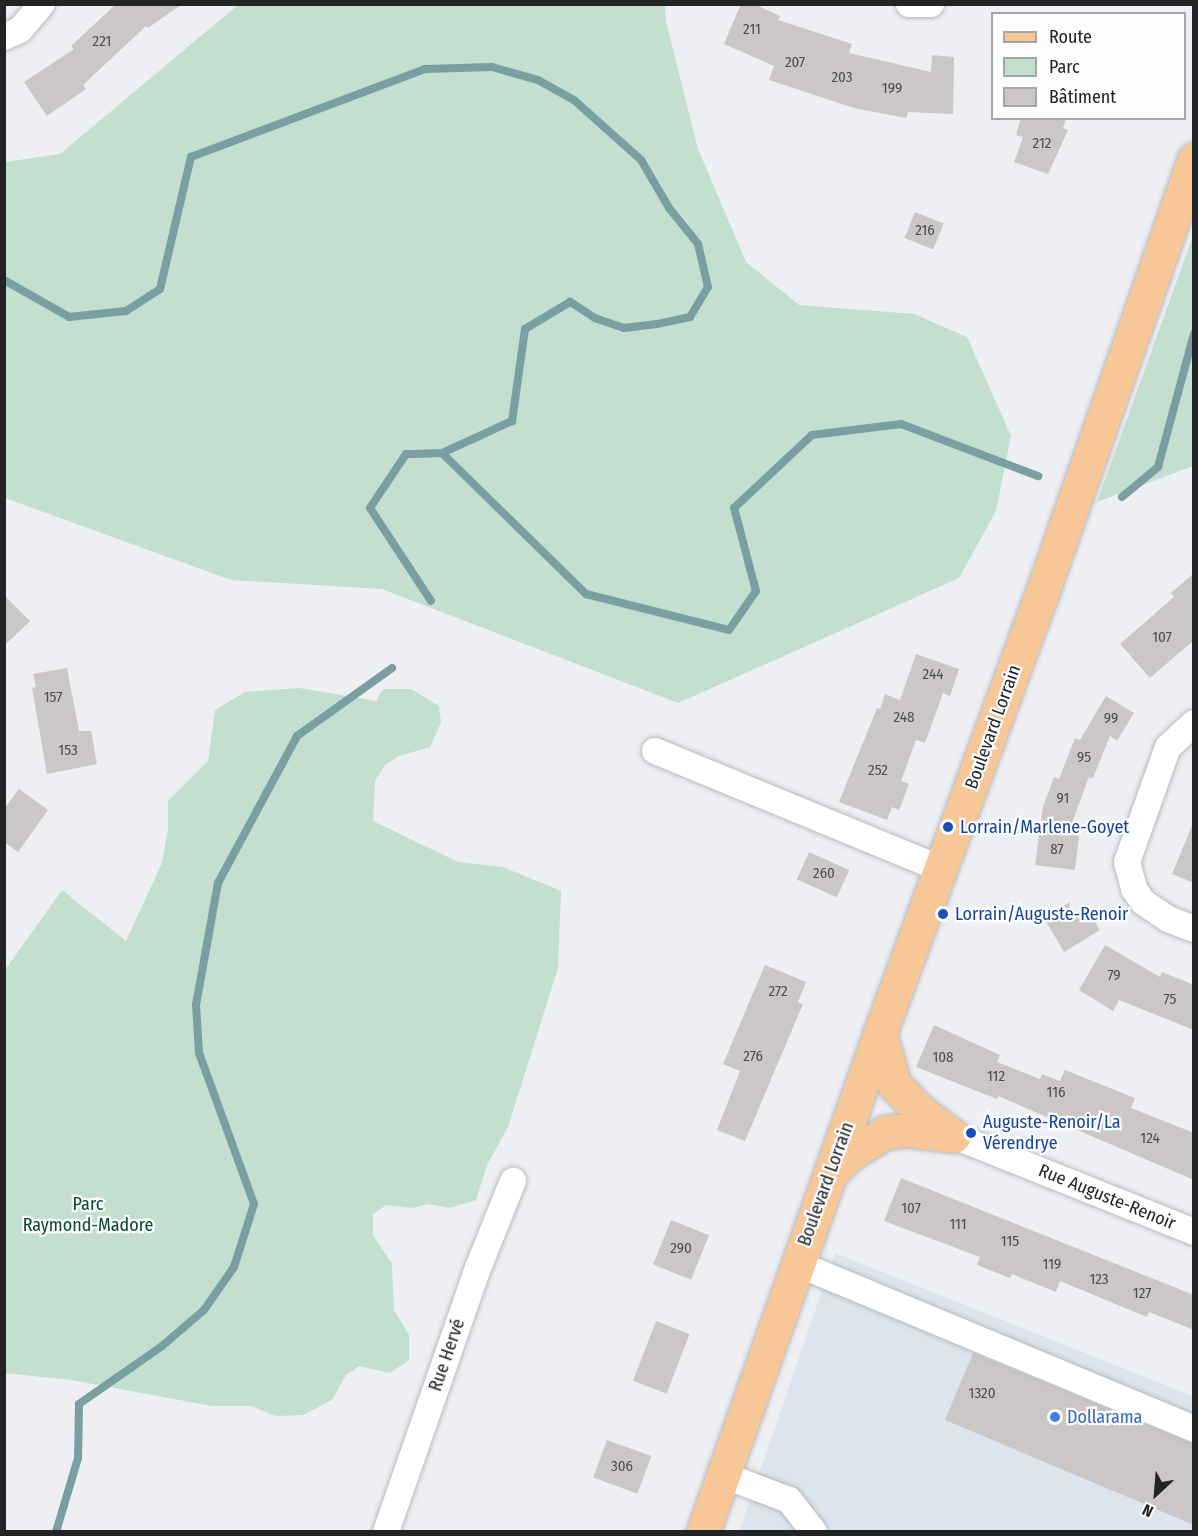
<!DOCTYPE html>
<meta charset="utf-8">
<style>
body{margin:0}
#map{position:relative;width:1198px;height:1536px;overflow:hidden;background:#edeff2;font-family:"Fira Sans Condensed",sans-serif}
div>[style]{position:absolute}
[style*='--x']{left:calc(var(--x)*1px);top:calc(var(--y)*1px);width:calc(var(--w)*1px);rotate:calc(var(--a)*1deg)}
.built>*{inset:0;background:#dce5ed}
.green>*{inset:0;background:#c2dfcf}
.stream>*{height:8px;margin:-4px;padding:0 4px;transform-origin:4px;border-radius:4px;background:#799fa3}
.building>*{inset:0;background:#cac7c6;transform-origin:0 0}
.roads{filter:drop-shadow(0 0 2px #b8babd) drop-shadow(0 0 2px #b8babd)}
.minor>*{height:26px;margin:-13px;padding:0 13px;transform-origin:13px;border-radius:13px;background:#fff}
.major>*{height:33px;margin:-16.5px;padding:0 16.5px;transform-origin:16.5px;border-radius:16.5px;background:#f7c797}
.dots>*{width:16px;height:16px;translate:-50% -50%;box-sizing:border-box;border:3px solid #fbfdff;border-radius:50%}
span{translate:-50% -50%;white-space:nowrap;text-align:center;line-height:1.15;-webkit-text-stroke:4.5px #fbfdff;paint-order:stroke}
.number-label{font-size:15px;color:#4c4c4c}
.number-label span{-webkit-text-stroke-width:0}
.street-label{font-size:18px;color:#222324}
.transit-label{font-size:18px;color:#164399}
.left{translate:0 -50%;text-align:left}
.park-label{font-size:18px;color:#09462e}
.shop-label{font-size:18px;color:#366cbe}
.frame{position:absolute;inset:0;border:6px solid #222324;pointer-events:none}
.legend{position:absolute;left:991px;top:12px;width:195px;height:108px;box-sizing:border-box;background:#fbfdff;border:2px solid #a4a6a7;margin:0;padding:8px 10px;list-style:none;font-size:18px;color:#222324}
.legend li{display:flex;align-items:center;gap:12px;height:30px}
.legend b{width:30px;border:2px solid #a4a6a7}
.north{position:absolute;left:1126px;top:1464px;width:60px;height:60px;-webkit-text-stroke:4px #fbfdff;paint-order:stroke;rotate:206deg;font-size:16px;font-weight:700;line-height:24px;text-align:center;color:#222324}
.north::after{content:'';display:block;margin:auto;width:21px;height:27px;background:#222324;clip-path:polygon(50% 0,100% 100%,50% 72%,0 100%)}
</style>
<div id="map">
<div class="built">
<i style="clip-path:polygon(835px 1253px,1193px 1396px,1193px 1531px,739px 1532px)"></i>
</div>
<div class="green">
<i style="clip-path:polygon(238px 5px,665px 5px,666px 22px,698px 149px,746px 262px,799px 305px,914px 314px,967px 337px,1011px 436px,996px 511px,959px 578px,678px 703px,382px 589px,231px 580px,5px 498px,5px 162px,60px 154px)"></i>
<i style="clip-path:polygon(1193px 236px,1193px 466px,1097px 502px)"></i>
<i style="clip-path:polygon(299px 688px,376px 701px,383px 689px,411px 689px,439px 706px,441px 722px,430px 747px,399px 756px,385px 765px,375px 781px,373px 821px,458px 862px,503px 867px,561px 891px,558px 968px,508px 1127px,487px 1165px,476px 1200px,450px 1208px,428px 1204px,413px 1208px,386px 1205px,373px 1214px,373px 1235px,392px 1264px,394px 1310px,409px 1335px,409px 1360px,390px 1373px,359px 1366px,346px 1375px,332px 1400px,303px 1415px,276px 1416px,251px 1406px,212px 1406px,71px 1380px,5px 1373px,5px 970px,62px 890px,126px 941px,162px 863px,168px 828px,168px 801px,208px 761px,215px 710px,245px 692px)"></i>
</div>
<div class="stream">
<i style="--x:4;--y:280;--w:75;--a:29.6"></i>
<i style="--x:69;--y:317;--w:57;--a:-6"></i>
<i style="--x:126;--y:311;--w:40;--a:-32.9"></i>
<i style="--x:160;--y:289;--w:136;--a:-76.8"></i>
<i style="--x:191;--y:157;--w:250;--a:-20.6"></i>
<i style="--x:425;--y:69;--w:67;--a:-1.7"></i>
<i style="--x:492;--y:67;--w:48;--a:15.8"></i>
<i style="--x:538;--y:80;--w:41;--a:29.1"></i>
<i style="--x:574;--y:100;--w:90;--a:41.8"></i>
<i style="--x:641;--y:160;--w:56;--a:59.7"></i>
<i style="--x:669;--y:208;--w:46;--a:51.1"></i>
<i style="--x:698;--y:244;--w:44;--a:76.9"></i>
<i style="--x:708;--y:287;--w:35;--a:121"></i>
<i style="--x:690;--y:317;--w:34;--a:168"></i>
<i style="--x:657;--y:324;--w:33;--a:173"></i>
<i style="--x:624;--y:328;--w:31;--a:-161"></i>
<i style="--x:595;--y:318;--w:30;--a:-147"></i>
<i style="--x:570;--y:302;--w:52;--a:149"></i>
<i style="--x:525;--y:329;--w:93;--a:98"></i>
<i style="--x:512;--y:421;--w:77;--a:155.4"></i>
<i style="--x:442;--y:453;--w:36;--a:178"></i>
<i style="--x:406;--y:454;--w:65;--a:123.7"></i>
<i style="--x:370;--y:508;--w:111;--a:56.7"></i>
<i style="--x:442;--y:453;--w:202;--a:44.4"></i>
<i style="--x:586;--y:594;--w:147;--a:14.1"></i>
<i style="--x:729;--y:630;--w:47;--a:-55.3"></i>
<i style="--x:756;--y:591;--w:86;--a:-104.8"></i>
<i style="--x:734;--y:508;--w:107;--a:-43.1"></i>
<i style="--x:812;--y:435;--w:90;--a:-7"></i>
<i style="--x:901;--y:424;--w:147;--a:20.8"></i>
<i style="--x:1122;--y:497;--w:47;--a:-39.8"></i>
<i style="--x:1158;--y:467;--w:138;--a:-74.9"></i>
<i style="--x:56;--y:1532;--w:77;--a:-73.4"></i>
<i style="--x:78;--y:1458;--w:54;--a:-88.9"></i>
<i style="--x:79;--y:1404;--w:101;--a:-34.9"></i>
<i style="--x:162;--y:1346;--w:55;--a:-40.6"></i>
<i style="--x:204;--y:1310;--w:52;--a:-55.1"></i>
<i style="--x:234;--y:1267;--w:66;--a:-72.4"></i>
<i style="--x:254;--y:1204;--w:161;--a:-110"></i>
<i style="--x:199;--y:1053;--w:48;--a:-93.6"></i>
<i style="--x:196;--y:1005;--w:124;--a:-79.8"></i>
<i style="--x:218;--y:883;--w:167;--a:-61.7"></i>
<i style="--x:297;--y:736;--w:117;--a:-35.6"></i>
</div>
<div class="building">
<i style="clip-path:polygon(116px 4px,182px 4px,148px 28px,146px 26px,83px 85px,86px 89px,47px 116px,24px 82px,74px 49px,71px 46px)"></i>
<i style="clip-path:polygon(741px 4px,754px 4px,780px 16px,778px 20px,852px 44px,849px 53px,931px 72px,932px 55px,954px 57px,953px 114px,908px 112px,906px 118px,854px 108px,769px 80px,774px 66px,724px 44px)"></i>
<i style="clip-path:polygon(1021px 118px,1066px 118px,1063px 128px,1068px 130px,1048px 174px,1014px 162px,1023px 137px,1016px 135px)"></i>
<i style="left:915px;top:212px;width:31px;height:28px;rotate:22deg"></i>
<i style="clip-path:polygon(1194px 573px,1194px 640px,1150px 678px,1120px 644px,1174px 597px,1171px 593px)"></i>
<i style="clip-path:polygon(4px 595px,30px 621px,4px 646px)"></i>
<i style="clip-path:polygon(916px 654px,959px 669px,950px 696px,943px 693px,925px 743px,916px 740px,901px 781px,909px 784px,899px 810px,892px 807px,887px 820px,839px 802px,877px 708px,880px 709px,885px 694px,900px 700px)"></i>
<i style="clip-path:polygon(67px 668px,79px 731px,91px 731px,97px 764px,47px 774px,32px 688px,36px 687px,33px 674px)"></i>
<i style="clip-path:polygon(1106px 696px,1134px 713px,1117px 741px,1110px 736px,1093px 778px,1089px 777px,1068px 834px,1079px 836px,1075px 870px,1035px 865px,1043px 807px,1054px 777px,1059px 779px,1075px 738px,1080px 740px)"></i>
<i style="clip-path:polygon(19px 789px,48px 810px,18px 852px,4px 842px,4px 809px)"></i>
<i style="clip-path:polygon(1193px 823px,1194px 823px,1194px 883px,1172px 874px)"></i>
<i style="left:809px;top:852px;width:44px;height:30px;rotate:24deg"></i>
<i style="clip-path:polygon(1070px 902px,1068px 919px,1086px 909px,1100px 930px,1064px 952px,1044px 918px)"></i>
<i style="clip-path:polygon(1105px 945px,1160px 977px,1162px 972px,1194px 985px,1194px 1030px,1119px 1000px,1113px 1011px,1079px 990px)"></i>
<i style="clip-path:polygon(765px 965px,806px 982px,798px 1002px,803px 1004px,745px 1141px,717px 1130px,740px 1071px,723px 1064px)"></i>
<i style="clip-path:polygon(934px 1025px,1000px 1055px,997px 1062px,1040px 1079px,1042px 1074px,1060px 1081px,1065px 1070px,1135px 1098px,1131px 1108px,1194px 1133px,1194px 1180px,998px 1096px,997px 1099px,916px 1067px)"></i>
<i style="clip-path:polygon(901px 1178px,1194px 1295px,1194px 1330px,1149px 1312px,1147px 1317px,1060px 1281px,1056px 1292px,1012px 1274px,1010px 1278px,977px 1265px,980px 1257px,884px 1221px)"></i>
<i style="left:671px;top:1220px;width:41px;height:48px;rotate:22deg"></i>
<i style="left:656px;top:1321px;width:36px;height:64px;rotate:21deg"></i>
<i style="clip-path:polygon(973px 1353px,1194px 1444px,1194px 1525px,945px 1420px)"></i>
<i style="left:607px;top:1440px;width:47px;height:40px;rotate:20deg"></i>
</div>
<div class="roads">
<div class="minor">
<i style="--x:909;--y:4;--w:22;--a:0"></i>
<i style="--x:4;--y:37;--w:17;--a:-24"></i>
<i style="--x:20;--y:30;--w:34;--a:-50"></i>
<i style="--x:1194;--y:723;--w:35;--a:137"></i>
<i style="--x:1168;--y:747;--w:122;--a:109.6"></i>
<i style="--x:1127;--y:862;--w:28;--a:75"></i>
<i style="--x:1134;--y:889;--w:16;--a:55"></i>
<i style="--x:1143;--y:902;--w:30;--a:34"></i>
<i style="--x:1168;--y:919;--w:28;--a:21"></i>
<i style="--x:655;--y:751;--w:309;--a:22.4"></i>
<i style="--x:954;--y:1136;--w:258;--a:21.8"></i>
<i style="--x:798;--y:1264;--w:429;--a:22.6"></i>
<i style="--x:723;--y:1475;--w:71;--a:20.7"></i>
<i style="--x:789;--y:1500;--w:41;--a:52"></i>
<i style="--x:386;--y:1532;--w:280;--a:-70.8"></i>
<i style="--x:478;--y:1268;--w:94;--a:-68.1"></i>
</div>
<div class="major">
<i style="--x:880;--y:1033;--w:53;--a:74.6"></i>
<i style="--x:894;--y:1084;--w:37;--a:46"></i>
<i style="--x:920;--y:1111;--w:40;--a:37"></i>
<i style="--x:832;--y:1172;--w:25;--a:-45"></i>
<i style="--x:850;--y:1154;--w:42;--a:-31.4"></i>
<i style="--x:886;--y:1132;--w:21;--a:-5"></i>
<i style="--x:907;--y:1130;--w:47;--a:7.3"></i>
<i style="--x:703;--y:1532;--w:529;--a:-70.47"></i>
<i style="--x:880;--y:1033;--w:463;--a:-69.8"></i>
<i style="--x:1040;--y:599;--w:466;--a:-70.7"></i>
</div>
</div>
<div class="dots">
<i style="left:948px;top:827px;background:#1a4fb4"></i>
<i style="left:943px;top:914px;background:#1a4fb4"></i>
<i style="left:971px;top:1133px;background:#1a4fb4"></i>
<i style="left:1055px;top:1417px;background:#3f7fe0"></i>
</div>
<div class="number-label">
<span style="left:752px;top:30px">211</span>
<span style="left:102px;top:42px">221</span>
<span style="left:795px;top:63px">207</span>
<span style="left:842px;top:78px">203</span>
<span style="left:892px;top:89px">199</span>
<span style="left:1042px;top:144px">212</span>
<span style="left:925px;top:231px">216</span>
<span style="left:1162px;top:638px">107</span>
<span style="left:933px;top:675px">244</span>
<span style="left:53px;top:698px">157</span>
<span style="left:904px;top:718px">248</span>
<span style="left:1111px;top:719px">99</span>
<span style="left:68px;top:751px">153</span>
<span style="left:1084px;top:758px">95</span>
<span style="left:878px;top:771px">252</span>
<span style="left:1063px;top:799px">91</span>
<span style="left:1057px;top:850px">87</span>
<span style="left:824px;top:874px">260</span>
<span style="left:1114px;top:976px">79</span>
<span style="left:778px;top:992px">272</span>
<span style="left:1170px;top:1000px">75</span>
<span style="left:753px;top:1057px">276</span>
<span style="left:943px;top:1058px">108</span>
<span style="left:996px;top:1077px">112</span>
<span style="left:1056px;top:1093px">116</span>
<span style="left:1150px;top:1139px">124</span>
<span style="left:911px;top:1209px">107</span>
<span style="left:958px;top:1225px">111</span>
<span style="left:1010px;top:1242px">115</span>
<span style="left:681px;top:1249px">290</span>
<span style="left:1052px;top:1265px">119</span>
<span style="left:1099px;top:1280px">123</span>
<span style="left:1142px;top:1294px">127</span>
<span style="left:982px;top:1394px">1320</span>
<span style="left:622px;top:1467px">306</span>
</div>
<div class="street-label">
<span style="left:993px;top:727px;rotate:-70deg">Boulevard Lorrain</span>
<span style="left:826px;top:1184px;rotate:-70deg">Boulevard Lorrain</span>
<span style="left:1107px;top:1197px;rotate:22deg">Rue Auguste-Renoir</span>
<span style="left:447px;top:1355px;rotate:-71deg">Rue Hervé</span>
</div>
<div class="transit-label">
<span class="left" style="left:960px;top:827px">Lorrain/Marlene-Goyet</span>
<span class="left" style="left:955px;top:914px">Lorrain/Auguste-Renoir</span>
<span class="left" style="left:983px;top:1133px">Auguste-Renoir/La<br>Vérendrye</span>
</div>
<div class="park-label">
<span style="left:88px;top:1215px">Parc<br>Raymond-Madore</span>
</div>
<div class="shop-label">
<span class="left" style="left:1067px;top:1417px">Dollarama</span>
</div>
<div class="frame"></div>
<ul class="legend">
<li><b style="height:8px;background:#f7c797"></b>Route</li>
<li><b style="height:16px;background:#c2dfcf"></b>Parc</li>
<li><b style="height:16px;background:#cac7c6"></b>Bâtiment</li>
</ul>
<div class="north">N</div>
</div>
